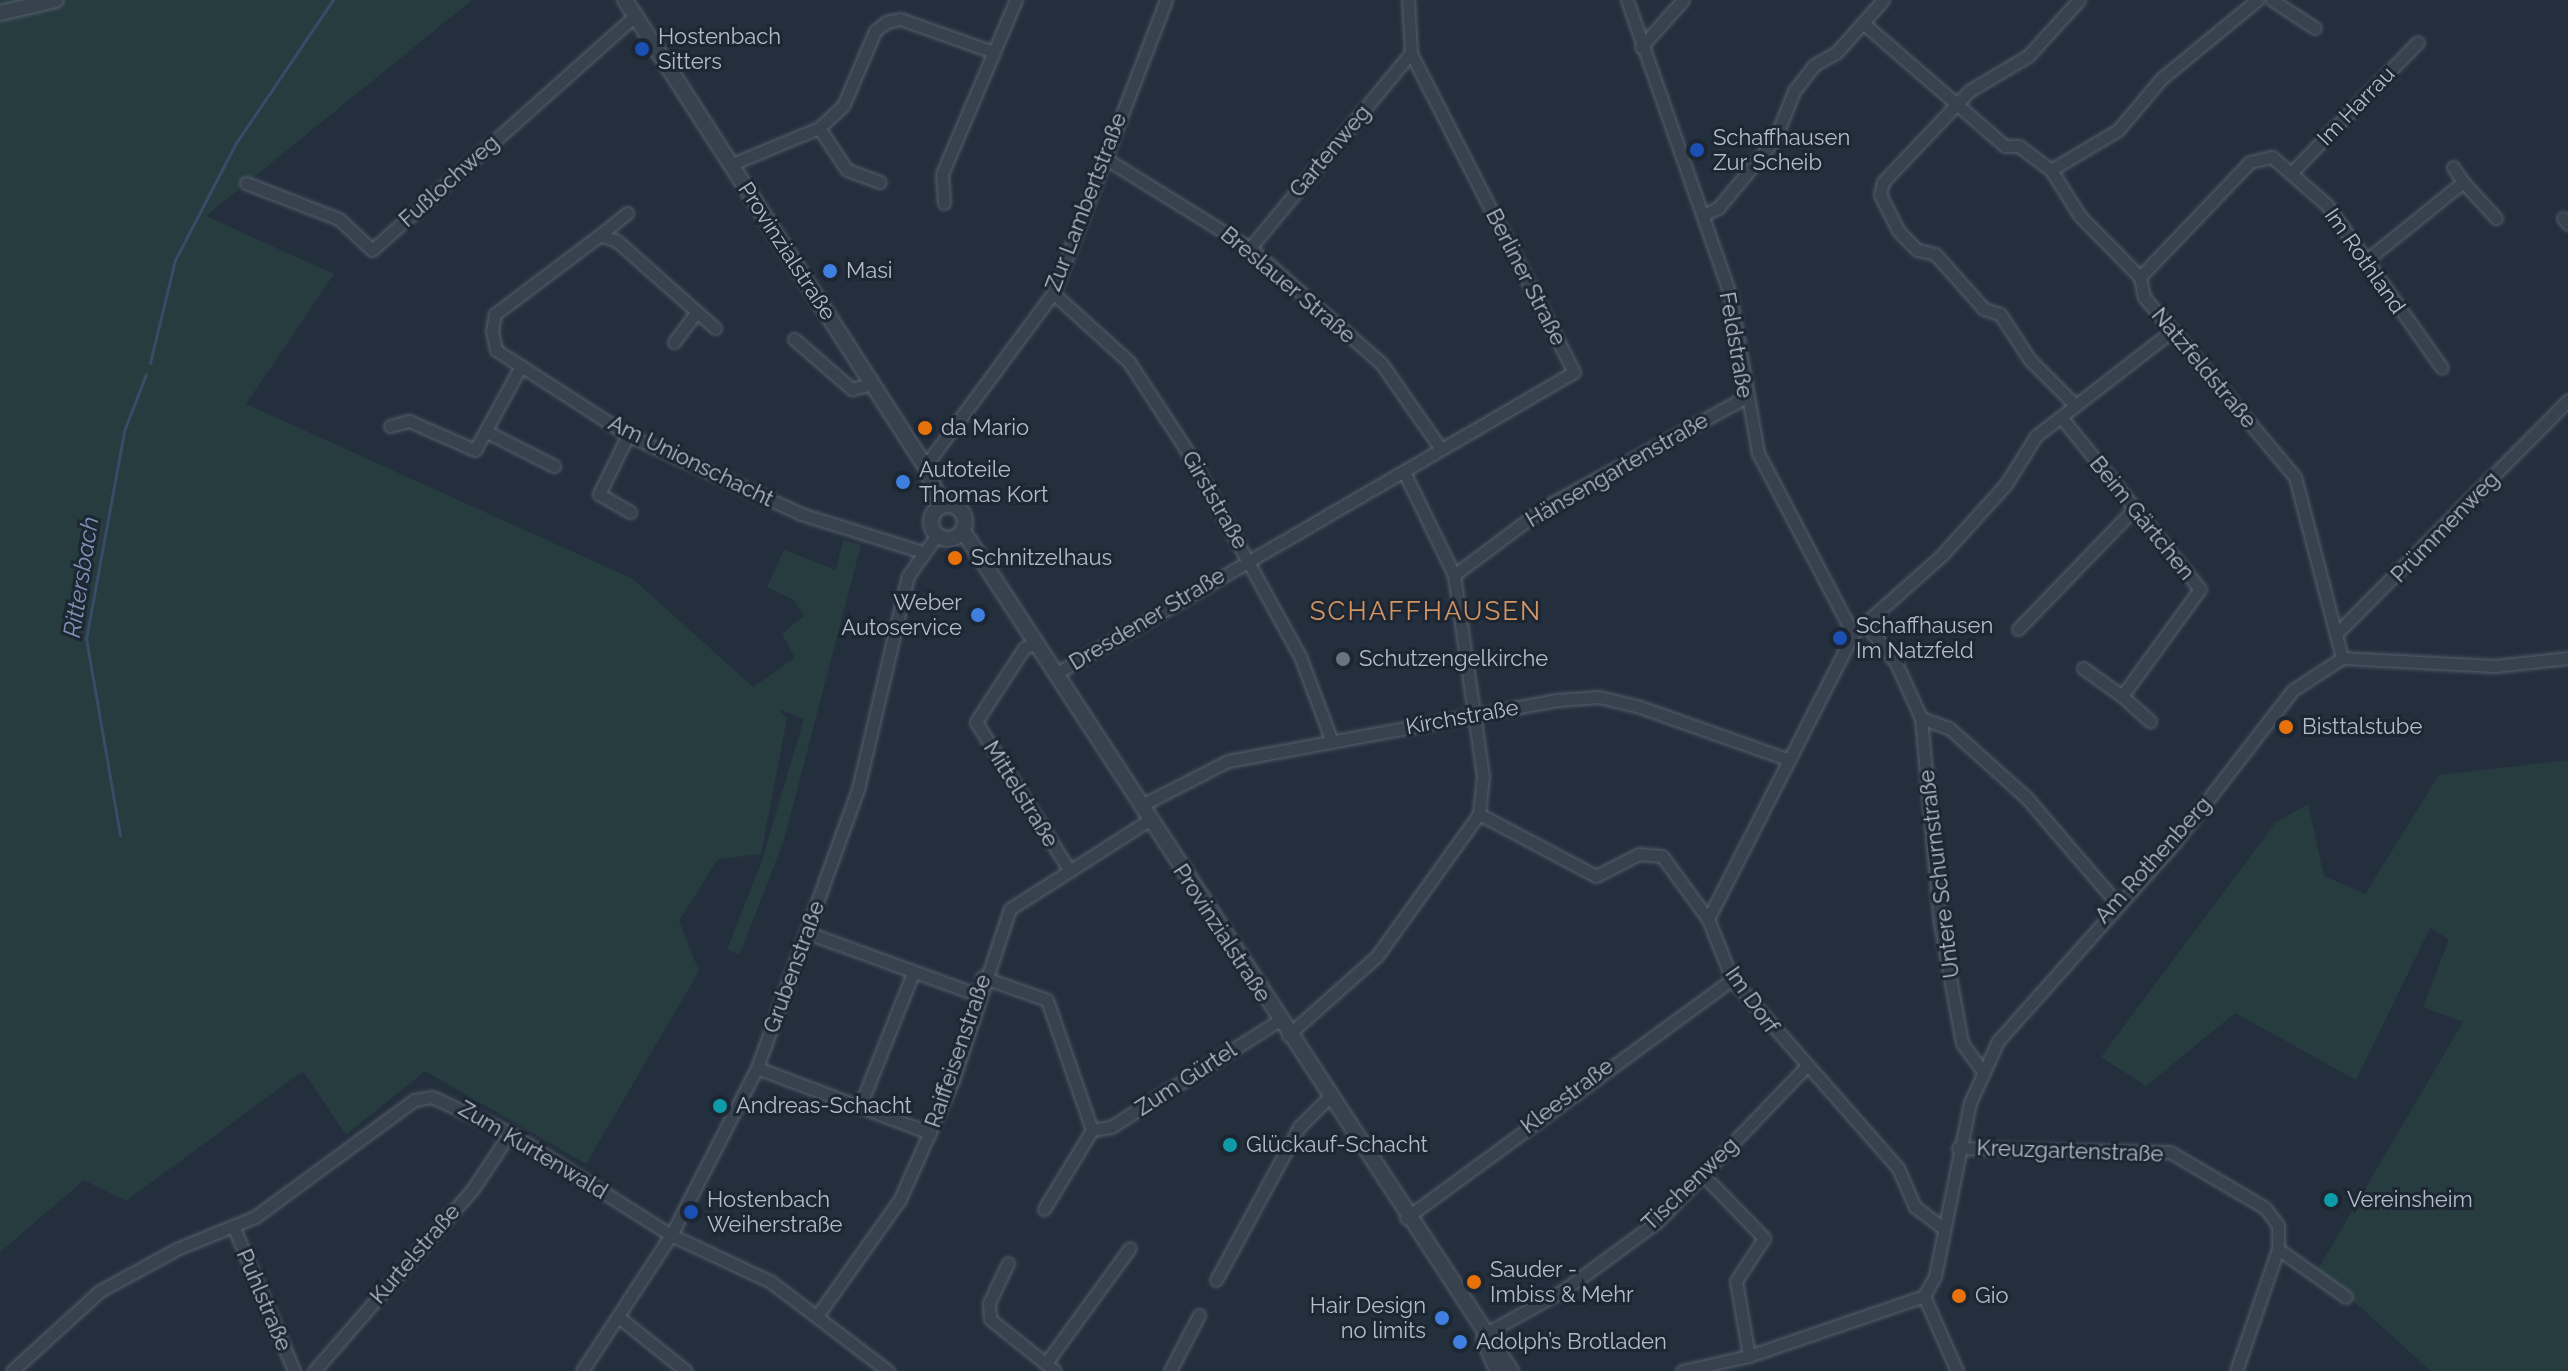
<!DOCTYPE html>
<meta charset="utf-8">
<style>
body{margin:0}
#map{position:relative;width:2568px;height:1371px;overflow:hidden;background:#242f3e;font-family:Raleway,sans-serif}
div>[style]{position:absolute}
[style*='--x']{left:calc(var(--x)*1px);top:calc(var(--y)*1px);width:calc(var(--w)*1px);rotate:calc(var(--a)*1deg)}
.green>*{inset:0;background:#263c3f}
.stream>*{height:3px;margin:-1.5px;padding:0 1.5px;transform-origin:1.5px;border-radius:1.5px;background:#394c67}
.roads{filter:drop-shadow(0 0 2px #565f6c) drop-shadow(0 0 2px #565f6c)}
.minor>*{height:11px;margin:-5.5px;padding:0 5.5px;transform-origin:5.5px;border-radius:5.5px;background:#38414e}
.tertiary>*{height:14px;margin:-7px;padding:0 7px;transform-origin:7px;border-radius:7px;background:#38414e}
.tertiary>.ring{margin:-7px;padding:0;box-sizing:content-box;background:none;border:14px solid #38414e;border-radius:50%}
.dots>*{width:22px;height:22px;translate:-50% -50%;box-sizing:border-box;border:4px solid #1d2633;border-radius:50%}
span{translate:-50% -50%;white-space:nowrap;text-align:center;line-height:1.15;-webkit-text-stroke:6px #1d2633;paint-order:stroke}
.poi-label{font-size:22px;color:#b4bcc9}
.left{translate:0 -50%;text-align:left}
.right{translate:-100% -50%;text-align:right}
.street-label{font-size:22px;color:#b4bcc9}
.water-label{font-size:24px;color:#7c92b1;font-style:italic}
.quarter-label{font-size:26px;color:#d59563;letter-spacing:2px}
</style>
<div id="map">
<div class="green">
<i style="clip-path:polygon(0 0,472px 0,206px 216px,334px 274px,246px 404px,633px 579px,753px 687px,795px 658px,782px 634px,804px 616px,794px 600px,767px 587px,784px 550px,836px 570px,843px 540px,861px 545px,784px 840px,740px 954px,727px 950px,761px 863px,804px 719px,778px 709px,787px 718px,761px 854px,718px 859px,679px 921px,699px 971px,586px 1164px,425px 1071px,346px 1135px,303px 1071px,126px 1201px,84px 1180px,0 1252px)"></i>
<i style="clip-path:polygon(2568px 760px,2568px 1371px,2431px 1371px,2318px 1269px,2463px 1022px,2423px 1007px,2449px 939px,2430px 928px,2356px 1080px,2235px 1013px,2146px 1086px,2101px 1057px,2275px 823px,2308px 804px,2324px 876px,2365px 894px,2439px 775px)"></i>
</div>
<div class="stream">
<i style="--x:150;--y:363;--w:106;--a:-76.4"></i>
<i style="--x:175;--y:260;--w:132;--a:-62.5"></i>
<i style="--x:236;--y:143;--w:173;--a:-55.9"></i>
<i style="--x:120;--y:835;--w:199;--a:-99.8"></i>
<i style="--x:86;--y:639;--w:211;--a:-79.6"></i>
<i style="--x:124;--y:431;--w:61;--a:-68.9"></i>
</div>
<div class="roads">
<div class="minor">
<i style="--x:1627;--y:0;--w:312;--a:70.7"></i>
<i style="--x:1730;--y:294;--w:161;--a:80"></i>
<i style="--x:1758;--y:453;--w:204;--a:62.3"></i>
<i style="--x:2272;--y:0;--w:51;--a:33.1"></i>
<i style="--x:1863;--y:23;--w:188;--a:40.9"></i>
<i style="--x:2005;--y:146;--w:14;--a:0"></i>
<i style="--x:2019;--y:146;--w:40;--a:37"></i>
<i style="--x:2051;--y:170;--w:54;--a:57.8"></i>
<i style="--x:2080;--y:216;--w:86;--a:45.5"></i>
<i style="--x:2140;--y:277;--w:20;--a:79"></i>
<i style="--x:2144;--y:297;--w:235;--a:50"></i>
<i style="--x:2295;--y:477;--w:162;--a:75.4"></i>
<i style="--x:1641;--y:47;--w:63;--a:-48.2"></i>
<i style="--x:819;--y:128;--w:50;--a:56.3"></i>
<i style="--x:847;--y:170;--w:35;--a:20"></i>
<i style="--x:1103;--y:157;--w:173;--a:31.8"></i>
<i style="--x:1250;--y:248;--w:174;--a:41.3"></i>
<i style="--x:1381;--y:363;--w:105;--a:55.1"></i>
<i style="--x:732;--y:164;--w:94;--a:-22.5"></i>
<i style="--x:819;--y:128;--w:33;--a:-43"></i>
<i style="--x:843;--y:106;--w:82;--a:-66.9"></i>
<i style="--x:875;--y:31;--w:14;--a:-39"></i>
<i style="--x:886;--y:22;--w:14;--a:-12"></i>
<i style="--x:900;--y:19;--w:99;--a:19.5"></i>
<i style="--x:2453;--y:167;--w:18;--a:56"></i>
<i style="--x:2051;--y:170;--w:78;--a:-30.8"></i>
<i style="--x:2118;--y:130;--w:68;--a:-49.8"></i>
<i style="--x:2162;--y:78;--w:123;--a:-39.4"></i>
<i style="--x:2294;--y:170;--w:178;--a:-45.9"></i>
<i style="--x:246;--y:183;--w:100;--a:21.2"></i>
<i style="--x:339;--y:219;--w:45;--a:43.2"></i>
<i style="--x:372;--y:250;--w:352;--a:-41.7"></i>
<i style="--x:944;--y:203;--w:29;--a:-94"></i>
<i style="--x:942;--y:174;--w:189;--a:-67"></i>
<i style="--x:1703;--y:215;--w:17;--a:-25"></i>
<i style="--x:1718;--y:208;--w:89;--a:-50.4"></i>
<i style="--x:1775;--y:139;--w:52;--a:-68.4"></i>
<i style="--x:1794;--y:91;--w:33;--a:-52"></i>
<i style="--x:1814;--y:65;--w:25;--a:-29"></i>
<i style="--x:1836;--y:53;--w:71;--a:-48.4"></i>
<i style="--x:2563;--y:218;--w:8;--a:50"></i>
<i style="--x:600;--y:235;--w:35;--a:-39"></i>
<i style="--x:1250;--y:248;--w:253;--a:-50.5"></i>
<i style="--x:2364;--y:262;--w:127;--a:-38.9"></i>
<i style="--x:2463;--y:182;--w:49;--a:47.5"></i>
<i style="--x:2140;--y:277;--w:159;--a:-46.3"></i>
<i style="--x:2250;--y:162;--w:23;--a:-13"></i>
<i style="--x:2272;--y:157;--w:73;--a:41.1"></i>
<i style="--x:2327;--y:205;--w:199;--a:54.8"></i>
<i style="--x:1053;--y:293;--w:103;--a:42.2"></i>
<i style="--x:1129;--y:362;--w:104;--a:56.8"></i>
<i style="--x:1186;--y:449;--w:236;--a:61.2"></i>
<i style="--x:1300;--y:656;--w:89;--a:69.5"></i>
<i style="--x:715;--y:328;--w:131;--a:-138.4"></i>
<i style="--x:617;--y:241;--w:18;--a:-161"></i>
<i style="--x:600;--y:235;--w:131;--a:143"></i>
<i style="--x:495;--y:314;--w:17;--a:100"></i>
<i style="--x:492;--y:331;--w:19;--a:78"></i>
<i style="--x:496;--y:350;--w:157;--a:32.8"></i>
<i style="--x:628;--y:435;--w:190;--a:24.5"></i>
<i style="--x:801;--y:514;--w:127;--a:17.4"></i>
<i style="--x:794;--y:339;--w:77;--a:40.8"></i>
<i style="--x:852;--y:389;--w:21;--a:-14"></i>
<i style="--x:674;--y:342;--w:38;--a:-53"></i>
<i style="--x:2075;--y:405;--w:64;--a:-135"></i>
<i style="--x:2030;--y:360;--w:55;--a:-123.1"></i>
<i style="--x:2000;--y:314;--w:17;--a:-163"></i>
<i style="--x:1984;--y:309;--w:74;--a:-131.7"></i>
<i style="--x:1935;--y:254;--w:18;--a:-167"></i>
<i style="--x:1917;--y:250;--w:28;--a:-134"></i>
<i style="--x:1898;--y:230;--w:39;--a:-117"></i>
<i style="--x:1880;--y:195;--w:13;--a:-77"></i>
<i style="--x:1883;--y:182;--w:125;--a:-46.6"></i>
<i style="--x:1969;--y:91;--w:69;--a:-30.7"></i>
<i style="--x:2028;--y:56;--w:76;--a:-47.7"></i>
<i style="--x:2061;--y:417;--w:221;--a:51.1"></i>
<i style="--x:2200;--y:589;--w:132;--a:126.1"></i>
<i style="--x:2122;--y:696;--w:38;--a:42"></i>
<i style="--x:390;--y:426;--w:20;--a:-15"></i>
<i style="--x:409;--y:421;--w:72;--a:23.7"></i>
<i style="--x:475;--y:450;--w:96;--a:-61.3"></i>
<i style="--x:489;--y:433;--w:73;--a:26.9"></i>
<i style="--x:628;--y:435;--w:66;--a:116.2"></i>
<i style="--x:599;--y:494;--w:36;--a:30"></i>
<i style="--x:925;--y:466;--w:215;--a:-53.5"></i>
<i style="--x:1053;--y:293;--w:314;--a:-68.9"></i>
<i style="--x:1406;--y:476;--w:110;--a:64.1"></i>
<i style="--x:1454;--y:575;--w:203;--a:81.8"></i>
<i style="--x:1483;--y:776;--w:38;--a:96"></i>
<i style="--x:1454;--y:575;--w:114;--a:-36.8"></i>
<i style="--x:1545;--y:507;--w:227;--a:-28.7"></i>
<i style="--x:1864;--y:622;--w:52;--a:52"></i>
<i style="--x:1896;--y:663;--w:60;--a:65.6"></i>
<i style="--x:1921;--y:718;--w:206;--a:84.7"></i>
<i style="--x:1940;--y:923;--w:122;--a:79.6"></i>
<i style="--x:1962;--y:1043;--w:34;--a:54"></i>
<i style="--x:2018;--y:629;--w:164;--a:-46"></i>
<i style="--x:1037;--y:642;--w:14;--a:155"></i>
<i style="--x:1024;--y:648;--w:88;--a:123"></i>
<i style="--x:976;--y:722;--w:176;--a:57.8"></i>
<i style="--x:2342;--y:658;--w:25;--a:-104"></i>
<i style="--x:2336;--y:634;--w:330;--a:-45.2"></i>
<i style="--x:2083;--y:668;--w:48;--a:35.7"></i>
<i style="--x:1057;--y:673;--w:598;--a:-30.21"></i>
<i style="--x:1574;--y:372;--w:358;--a:-117.1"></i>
<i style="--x:1411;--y:53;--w:53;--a:-93.2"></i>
<i style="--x:1921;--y:718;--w:30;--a:20"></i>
<i style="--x:1949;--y:728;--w:103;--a:41.9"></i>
<i style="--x:2026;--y:797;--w:140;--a:49.4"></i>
<i style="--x:1140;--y:806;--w:99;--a:-27.1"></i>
<i style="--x:1228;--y:761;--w:336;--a:-10.5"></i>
<i style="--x:1558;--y:700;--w:41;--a:-4.2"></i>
<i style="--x:1599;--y:697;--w:42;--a:13.7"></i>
<i style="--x:1640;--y:707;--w:156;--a:19.5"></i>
<i style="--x:808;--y:933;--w:179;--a:20"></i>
<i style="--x:982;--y:977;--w:69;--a:19.5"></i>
<i style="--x:1047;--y:1000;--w:138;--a:70.9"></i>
<i style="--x:1092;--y:1130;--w:19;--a:-9"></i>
<i style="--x:1111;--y:1127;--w:198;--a:-32.4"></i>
<i style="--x:1288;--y:1035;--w:119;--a:-41.6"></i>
<i style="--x:1377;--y:956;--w:175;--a:-54.3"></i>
<i style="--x:1479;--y:814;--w:132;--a:27.9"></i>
<i style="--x:1596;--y:876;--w:48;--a:-27.1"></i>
<i style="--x:1639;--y:854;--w:23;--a:5"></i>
<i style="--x:1662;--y:856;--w:78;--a:53.9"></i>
<i style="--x:757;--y:1068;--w:185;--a:20.6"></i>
<i style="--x:860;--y:1106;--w:141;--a:-68.3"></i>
<i style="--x:1958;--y:1148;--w:212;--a:1.1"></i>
<i style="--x:2170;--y:1152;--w:110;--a:30.5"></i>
<i style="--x:2265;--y:1208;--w:21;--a:53"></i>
<i style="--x:2278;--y:1225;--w:24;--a:90"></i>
<i style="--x:1703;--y:1175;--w:88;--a:45.9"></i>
<i style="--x:1764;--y:1238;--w:51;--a:123.1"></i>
<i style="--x:1736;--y:1281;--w:76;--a:80.2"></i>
<i style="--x:1044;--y:1209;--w:92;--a:-58.7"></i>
<i style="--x:1406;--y:1218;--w:404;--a:-36.2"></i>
<i style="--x:234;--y:1228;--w:155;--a:67.2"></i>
<i style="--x:1943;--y:1228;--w:35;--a:-143"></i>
<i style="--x:1915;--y:1207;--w:43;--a:-113.6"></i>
<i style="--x:1898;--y:1168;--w:252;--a:-131.3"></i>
<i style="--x:1732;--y:979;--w:65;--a:-111.8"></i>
<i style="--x:1708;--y:919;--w:320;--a:-63"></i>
<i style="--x:1853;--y:634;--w:118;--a:-41.6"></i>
<i style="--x:1941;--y:556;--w:97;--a:-47.9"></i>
<i style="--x:2006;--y:484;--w:57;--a:-58"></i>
<i style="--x:2036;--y:436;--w:172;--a:-37.7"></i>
<i style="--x:1008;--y:1263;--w:44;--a:115.4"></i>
<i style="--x:989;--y:1303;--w:16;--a:86"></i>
<i style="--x:990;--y:1319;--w:83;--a:38.7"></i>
<i style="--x:1216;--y:1280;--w:174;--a:-61.5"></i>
<i style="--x:1299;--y:1127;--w:42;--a:-45"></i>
<i style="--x:1924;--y:1296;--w:23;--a:-61"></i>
<i style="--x:1935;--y:1276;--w:177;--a:-78.6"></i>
<i style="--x:1970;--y:1103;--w:68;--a:-65.7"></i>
<i style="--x:1998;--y:1041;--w:266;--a:-48.3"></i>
<i style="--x:2175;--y:842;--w:192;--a:-52.2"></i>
<i style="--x:2293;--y:690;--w:59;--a:-33.1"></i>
<i style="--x:2342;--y:658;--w:153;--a:3"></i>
<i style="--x:2495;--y:666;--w:73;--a:-6.3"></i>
<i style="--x:1924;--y:1296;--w:82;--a:66.3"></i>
<i style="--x:817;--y:1316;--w:143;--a:-54.6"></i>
<i style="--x:900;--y:1199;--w:130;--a:-66"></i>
<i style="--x:953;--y:1080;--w:180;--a:-71.6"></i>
<i style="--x:1010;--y:909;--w:165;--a:-32.6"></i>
<i style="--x:621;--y:1319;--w:83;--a:38.7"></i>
<i style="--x:1483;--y:1335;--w:93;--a:-29.1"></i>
<i style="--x:1564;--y:1290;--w:117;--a:-36.3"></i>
<i style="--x:1658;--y:1221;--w:211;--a:-46.2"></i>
<i style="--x:1046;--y:1363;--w:142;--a:-53.9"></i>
<i style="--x:12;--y:1371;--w:119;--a:-42.3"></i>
<i style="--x:100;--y:1291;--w:90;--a:-28.6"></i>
<i style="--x:179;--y:1248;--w:82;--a:-22.2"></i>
<i style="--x:255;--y:1217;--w:197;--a:-36.3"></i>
<i style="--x:414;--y:1100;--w:18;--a:-9"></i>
<i style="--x:432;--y:1097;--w:86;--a:24.8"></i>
<i style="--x:510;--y:1133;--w:191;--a:32.4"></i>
<i style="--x:671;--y:1235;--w:110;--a:25.2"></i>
<i style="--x:771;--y:1282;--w:147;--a:37.3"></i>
<i style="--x:314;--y:1371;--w:240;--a:-48.9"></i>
<i style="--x:472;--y:1190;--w:69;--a:-56.3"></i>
<i style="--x:582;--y:1371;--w:163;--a:-56.8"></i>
<i style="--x:671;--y:1235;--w:188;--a:-62.8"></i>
<i style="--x:757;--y:1068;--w:297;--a:-70.1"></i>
<i style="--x:858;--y:789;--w:219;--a:-76.8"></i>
<i style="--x:908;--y:576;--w:50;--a:-54.7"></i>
<i style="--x:1170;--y:1371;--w:63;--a:-62.6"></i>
<i style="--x:1682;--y:1371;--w:69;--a:-12.6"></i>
<i style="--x:1749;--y:1356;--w:185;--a:-18.9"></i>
<i style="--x:2236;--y:1371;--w:129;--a:-71"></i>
<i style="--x:2278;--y:1249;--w:83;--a:35.2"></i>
</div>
<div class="tertiary">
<i style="--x:625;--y:0;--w:554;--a:57.23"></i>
<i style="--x:925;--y:466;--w:43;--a:67"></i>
<i style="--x:0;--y:13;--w:57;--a:-13.1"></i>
<i class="ring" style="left:931px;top:505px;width:20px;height:20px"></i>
<i style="--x:963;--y:531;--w:1003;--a:56.88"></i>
<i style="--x:1484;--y:1339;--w:35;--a:68"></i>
</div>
</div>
<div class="dots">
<i style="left:642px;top:49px;background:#1a4fb4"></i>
<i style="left:1697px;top:150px;background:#1a4fb4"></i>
<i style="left:830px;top:271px;background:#3f7fe0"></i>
<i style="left:925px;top:428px;background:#e8710a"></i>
<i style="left:903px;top:482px;background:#3f7fe0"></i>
<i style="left:955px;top:558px;background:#e8710a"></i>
<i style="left:978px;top:615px;background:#3f7fe0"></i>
<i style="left:1840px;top:638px;background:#1a4fb4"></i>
<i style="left:1343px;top:659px;background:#6b7280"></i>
<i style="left:2286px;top:727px;background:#e8710a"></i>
<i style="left:720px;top:1106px;background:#0f9aa8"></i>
<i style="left:1230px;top:1145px;background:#0f9aa8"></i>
<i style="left:2331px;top:1200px;background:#0f9aa8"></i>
<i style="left:691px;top:1212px;background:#1a4fb4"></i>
<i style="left:1474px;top:1282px;background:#e8710a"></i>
<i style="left:1959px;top:1296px;background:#e8710a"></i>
<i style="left:1442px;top:1318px;background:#3f7fe0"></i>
<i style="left:1460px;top:1342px;background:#3f7fe0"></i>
</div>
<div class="poi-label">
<span class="left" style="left:658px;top:49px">Hostenbach<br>Sitters</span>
<span class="left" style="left:1713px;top:150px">Schaffhausen<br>Zur Scheib</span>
<span class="left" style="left:846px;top:271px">Masi</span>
<span class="left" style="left:941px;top:428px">da Mario</span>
<span class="left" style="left:919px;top:482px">Autoteile<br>Thomas Kort</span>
<span class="left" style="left:971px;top:558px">Schnitzelhaus</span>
<span class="right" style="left:962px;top:615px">Weber<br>Autoservice</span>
<span class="left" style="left:1856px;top:638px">Schaffhausen<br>Im Natzfeld</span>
<span class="left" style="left:1359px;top:659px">Schutzengelkirche</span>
<span class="left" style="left:2302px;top:727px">Bisttalstube</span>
<span class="left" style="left:736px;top:1106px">Andreas-Schacht</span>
<span class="left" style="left:1246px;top:1145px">Glückauf-Schacht</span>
<span class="left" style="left:707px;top:1212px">Hostenbach<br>Weiherstraße</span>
<span class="left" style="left:2347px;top:1200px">Vereinsheim</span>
<span class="left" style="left:1490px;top:1282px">Sauder -<br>Imbiss &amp; Mehr</span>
<span class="left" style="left:1975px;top:1296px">Gio</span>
<span class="right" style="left:1426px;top:1318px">Hair Design<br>no limits</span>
<span class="left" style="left:1476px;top:1342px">Adolph’s Brotladen</span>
</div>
<div class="street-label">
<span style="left:2356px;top:106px;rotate:-46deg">Im Harrau</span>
<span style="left:1330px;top:151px;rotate:-50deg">Gartenweg</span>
<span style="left:449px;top:181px;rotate:-42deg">Fußlochweg</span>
<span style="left:1086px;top:202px;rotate:-69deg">Zur Lambertstraße</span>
<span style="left:787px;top:251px;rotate:57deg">Provinzialstraße</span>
<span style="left:2365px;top:261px;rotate:55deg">Im Rothland</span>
<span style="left:1526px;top:277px;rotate:63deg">Berliner Straße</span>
<span style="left:1288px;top:285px;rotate:40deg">Breslauer Straße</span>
<span style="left:1736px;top:345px;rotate:80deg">Feldstraße</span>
<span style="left:2204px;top:368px;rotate:50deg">Natzfeldstraße</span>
<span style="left:691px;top:461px;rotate:26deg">Am Unionschacht</span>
<span style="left:1617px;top:470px;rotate:-30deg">Hänsengartenstraße</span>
<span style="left:1215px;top:500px;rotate:60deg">Girststraße</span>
<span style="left:2142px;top:518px;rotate:51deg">Beim Gärtchen</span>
<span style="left:2445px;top:527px;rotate:-46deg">Prümmenweg</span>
<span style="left:1147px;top:619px;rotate:-31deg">Dresdener Straße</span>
<span style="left:1462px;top:717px;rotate:-10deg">Kirchstraße</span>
<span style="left:1021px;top:794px;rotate:58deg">Mittelstraße</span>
<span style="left:2153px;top:860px;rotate:-48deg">Am Rothenberg</span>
<span style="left:1939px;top:874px;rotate:-97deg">Untere Schurnstraße</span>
<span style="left:1222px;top:933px;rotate:57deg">Provinzialstraße</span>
<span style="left:794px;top:967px;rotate:-70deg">Grubenstraße</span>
<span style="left:1752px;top:1000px;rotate:55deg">Im Dorf</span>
<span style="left:958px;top:1051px;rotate:-71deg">Raiffeisenstraße</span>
<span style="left:1186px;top:1079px;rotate:-33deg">Zum Gürtel</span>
<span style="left:1567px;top:1096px;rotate:-37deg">Kleestraße</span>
<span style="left:533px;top:1150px;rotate:31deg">Zum Kurtenwald</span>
<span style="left:2070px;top:1151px;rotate:2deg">Kreuzgartenstraße</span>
<span style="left:1690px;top:1184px;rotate:-44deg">Tischenweg</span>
<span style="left:415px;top:1254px;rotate:-49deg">Kurtelstraße</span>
<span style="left:264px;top:1300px;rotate:67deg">Puhlstraße</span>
</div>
<div class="water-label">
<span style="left:81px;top:577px;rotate:-81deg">Rittersbach</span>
</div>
<div class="quarter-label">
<span style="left:1426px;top:612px">SCHAFFHAUSEN</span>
</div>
</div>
